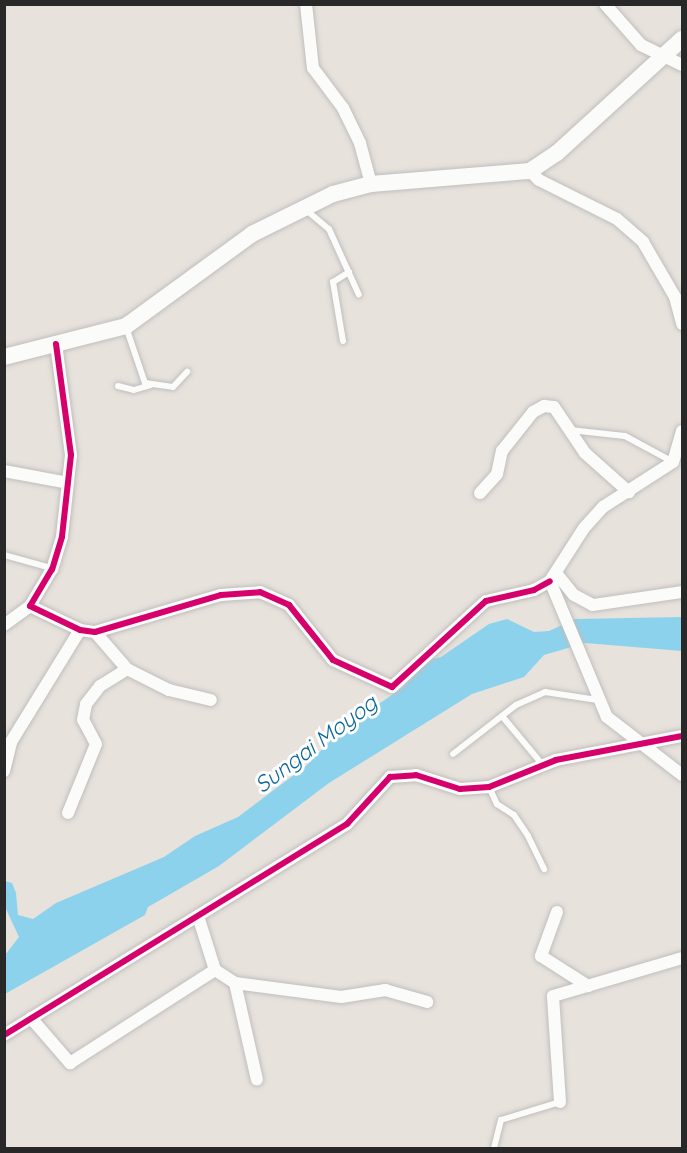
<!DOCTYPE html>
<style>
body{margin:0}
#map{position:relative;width:687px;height:1153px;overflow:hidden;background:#e7e2dc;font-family:Quicksand,sans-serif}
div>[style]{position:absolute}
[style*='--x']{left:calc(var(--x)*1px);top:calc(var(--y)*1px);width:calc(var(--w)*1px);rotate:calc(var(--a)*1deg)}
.water>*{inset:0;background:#8dd2ec}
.roads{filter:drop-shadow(0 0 2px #c0bebe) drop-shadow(0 0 2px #c0bebe)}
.service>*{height:6px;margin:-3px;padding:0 3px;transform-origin:3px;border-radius:3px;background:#fbfbfa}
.minor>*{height:12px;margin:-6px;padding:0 6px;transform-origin:6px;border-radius:6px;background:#fbfbfa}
.secondary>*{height:16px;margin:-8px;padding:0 8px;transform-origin:8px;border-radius:8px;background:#fbfbfa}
.cycleway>*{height:6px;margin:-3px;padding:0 3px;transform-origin:3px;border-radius:3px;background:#d6006c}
span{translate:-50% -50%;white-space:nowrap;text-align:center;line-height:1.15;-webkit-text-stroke:6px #fff;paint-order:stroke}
.water-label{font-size:22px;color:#08679c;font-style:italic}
.frame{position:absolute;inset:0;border:6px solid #282828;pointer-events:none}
</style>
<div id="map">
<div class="water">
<i style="clip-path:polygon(682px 617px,682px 651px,585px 643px,544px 655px,524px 677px,472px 694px,329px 783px,219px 866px,148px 907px,145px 915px,5px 994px,5px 955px,19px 937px,5px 907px,5px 881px,12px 883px,16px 893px,18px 915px,33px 919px,56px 903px,164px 857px,195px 836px,238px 817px,307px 765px,341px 730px,402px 688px,428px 660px,441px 657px,489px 624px,507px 619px,534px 632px,549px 631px,575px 619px)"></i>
</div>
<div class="roads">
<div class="service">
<i style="--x:305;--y:209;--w:31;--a:40"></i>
<i style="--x:329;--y:229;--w:72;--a:65.6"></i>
<i style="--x:126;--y:327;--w:59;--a:71.3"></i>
<i style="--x:145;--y:383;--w:28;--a:8"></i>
<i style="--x:173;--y:387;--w:21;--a:-47"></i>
<i style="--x:343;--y:341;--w:60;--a:-99.6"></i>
<i style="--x:333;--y:282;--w:19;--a:-32"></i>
<i style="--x:118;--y:386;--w:16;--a:14"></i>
<i style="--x:134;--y:390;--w:17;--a:-17"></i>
<i style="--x:570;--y:430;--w:55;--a:6.2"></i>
<i style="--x:625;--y:436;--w:55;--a:28.4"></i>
<i style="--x:4;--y:555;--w:49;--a:15.5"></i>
<i style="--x:502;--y:716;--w:62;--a:50.2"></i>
<i style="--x:453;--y:754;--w:80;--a:-37.9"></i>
<i style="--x:516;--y:705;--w:32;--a:-24"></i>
<i style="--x:545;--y:692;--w:53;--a:8.7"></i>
<i style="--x:489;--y:787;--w:19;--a:65"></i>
<i style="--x:497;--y:804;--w:20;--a:33"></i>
<i style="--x:514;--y:815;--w:25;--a:56"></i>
<i style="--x:528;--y:836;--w:37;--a:64"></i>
<i style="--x:494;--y:1148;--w:29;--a:-76"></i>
<i style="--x:501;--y:1120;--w:62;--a:-17"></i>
</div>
<div class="minor">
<i style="--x:306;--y:4;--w:64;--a:83.8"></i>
<i style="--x:313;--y:68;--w:50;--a:53.1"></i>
<i style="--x:343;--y:108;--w:39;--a:64"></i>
<i style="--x:360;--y:143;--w:42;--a:75"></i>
<i style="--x:605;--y:4;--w:55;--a:48.7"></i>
<i style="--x:641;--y:45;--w:46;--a:26"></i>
<i style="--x:530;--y:171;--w:13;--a:45"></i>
<i style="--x:539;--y:180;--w:87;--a:26.6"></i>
<i style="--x:617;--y:219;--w:35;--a:41"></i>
<i style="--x:643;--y:242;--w:64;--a:59.8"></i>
<i style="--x:675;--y:297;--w:28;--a:75"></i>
<i style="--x:56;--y:344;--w:112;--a:82.3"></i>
<i style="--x:71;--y:455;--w:82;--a:96.3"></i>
<i style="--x:62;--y:537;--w:34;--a:107"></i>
<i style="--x:52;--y:569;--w:43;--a:120.7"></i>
<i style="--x:30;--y:606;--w:55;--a:25.6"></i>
<i style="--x:80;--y:630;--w:15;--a:8"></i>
<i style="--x:95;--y:632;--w:131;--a:-16.4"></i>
<i style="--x:221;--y:595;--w:39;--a:-4"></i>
<i style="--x:260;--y:592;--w:32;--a:24"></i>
<i style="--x:289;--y:605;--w:70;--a:51.3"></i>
<i style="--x:333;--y:660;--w:65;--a:24.6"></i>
<i style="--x:392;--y:687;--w:127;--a:-42.5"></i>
<i style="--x:486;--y:601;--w:49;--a:-12.9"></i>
<i style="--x:534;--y:590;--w:18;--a:-29"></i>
<i style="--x:682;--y:431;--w:32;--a:106"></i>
<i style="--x:673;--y:462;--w:83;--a:147.3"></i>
<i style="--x:603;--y:507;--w:28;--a:132"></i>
<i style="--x:584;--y:528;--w:63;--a:122.7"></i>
<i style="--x:550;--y:581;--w:147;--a:67.3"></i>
<i style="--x:607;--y:717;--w:95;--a:37.7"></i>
<i style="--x:4;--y:471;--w:65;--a:10.6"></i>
<i style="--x:480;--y:493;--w:25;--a:-48"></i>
<i style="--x:497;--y:474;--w:24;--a:-78"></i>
<i style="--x:502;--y:451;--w:50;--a:-51.5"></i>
<i style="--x:533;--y:412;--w:13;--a:-29"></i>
<i style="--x:544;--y:406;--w:10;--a:6"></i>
<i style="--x:554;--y:407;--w:55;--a:56"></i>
<i style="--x:585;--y:453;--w:59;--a:41.6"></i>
<i style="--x:556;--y:573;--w:28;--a:51"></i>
<i style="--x:574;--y:595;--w:21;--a:28"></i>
<i style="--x:593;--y:605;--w:90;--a:-8.3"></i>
<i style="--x:4;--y:625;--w:32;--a:-36"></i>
<i style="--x:95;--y:632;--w:49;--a:49.1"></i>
<i style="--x:127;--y:669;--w:47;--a:26.6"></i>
<i style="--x:169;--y:690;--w:43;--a:13.4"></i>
<i style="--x:4;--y:771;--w:30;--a:-76"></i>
<i style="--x:11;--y:742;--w:132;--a:-58.4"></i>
<i style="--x:68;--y:813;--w:74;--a:-67.9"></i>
<i style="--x:96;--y:744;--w:27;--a:-118"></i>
<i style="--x:83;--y:720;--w:16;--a:-79"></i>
<i style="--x:86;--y:704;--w:23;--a:-52"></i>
<i style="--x:100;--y:686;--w:32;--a:-32"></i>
<i style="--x:557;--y:912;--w:47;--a:110"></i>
<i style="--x:541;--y:956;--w:56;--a:32.6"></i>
<i style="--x:198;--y:916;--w:57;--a:72.5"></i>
<i style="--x:215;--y:970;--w:24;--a:33"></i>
<i style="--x:235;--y:983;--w:107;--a:7.5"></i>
<i style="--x:341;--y:997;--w:45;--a:-9"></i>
<i style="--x:385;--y:990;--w:44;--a:15.9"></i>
<i style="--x:235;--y:983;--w:99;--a:77.2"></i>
<i style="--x:31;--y:1018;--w:60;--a:49.1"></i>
<i style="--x:70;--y:1063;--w:172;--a:-32.7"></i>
<i style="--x:4;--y:1035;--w:403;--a:-31.6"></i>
<i style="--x:347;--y:824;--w:64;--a:-47.5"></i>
<i style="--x:390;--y:777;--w:26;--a:-4"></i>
<i style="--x:416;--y:775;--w:46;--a:17.7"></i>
<i style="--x:460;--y:789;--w:29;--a:-4"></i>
<i style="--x:489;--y:787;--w:72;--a:-21.9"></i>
<i style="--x:556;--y:760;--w:128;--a:-10.8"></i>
<i style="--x:560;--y:1102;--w:106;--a:-93.8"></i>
<i style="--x:553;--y:996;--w:134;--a:-16.4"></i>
</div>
<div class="secondary">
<i style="--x:4;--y:357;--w:126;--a:-14.3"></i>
<i style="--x:126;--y:326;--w:156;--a:-36.1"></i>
<i style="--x:252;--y:234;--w:90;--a:-26.3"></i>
<i style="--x:333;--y:194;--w:39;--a:-15"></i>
<i style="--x:371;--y:184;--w:160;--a:-4.7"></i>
<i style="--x:530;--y:171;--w:32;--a:-34"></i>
<i style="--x:557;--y:153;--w:169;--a:-42.4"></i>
</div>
</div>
<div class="cycleway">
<i style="--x:56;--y:344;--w:112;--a:82.3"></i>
<i style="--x:71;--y:455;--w:82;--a:96.3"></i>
<i style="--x:62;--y:537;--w:34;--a:107"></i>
<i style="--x:52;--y:569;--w:43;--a:120.7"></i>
<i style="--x:30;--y:606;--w:55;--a:25.6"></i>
<i style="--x:80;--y:630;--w:15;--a:8"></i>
<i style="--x:95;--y:632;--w:131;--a:-16.4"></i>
<i style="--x:221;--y:595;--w:39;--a:-4"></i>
<i style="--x:260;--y:592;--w:32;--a:24"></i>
<i style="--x:289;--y:605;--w:70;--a:51.3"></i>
<i style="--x:333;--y:660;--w:65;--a:24.6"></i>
<i style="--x:392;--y:687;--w:127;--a:-42.5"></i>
<i style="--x:486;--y:601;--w:49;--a:-12.9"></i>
<i style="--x:534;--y:590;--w:18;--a:-29"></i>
<i style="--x:4;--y:1035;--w:403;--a:-31.6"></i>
<i style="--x:347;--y:824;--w:64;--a:-47.5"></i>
<i style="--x:390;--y:777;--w:26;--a:-4"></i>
<i style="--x:416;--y:775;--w:46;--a:17.7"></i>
<i style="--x:460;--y:789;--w:29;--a:-4"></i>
<i style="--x:489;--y:787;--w:72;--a:-21.9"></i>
<i style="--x:556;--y:760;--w:128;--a:-10.8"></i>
</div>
<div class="water-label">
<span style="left:316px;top:744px;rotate:-37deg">Sungai Moyog</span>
</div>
<div class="frame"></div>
</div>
